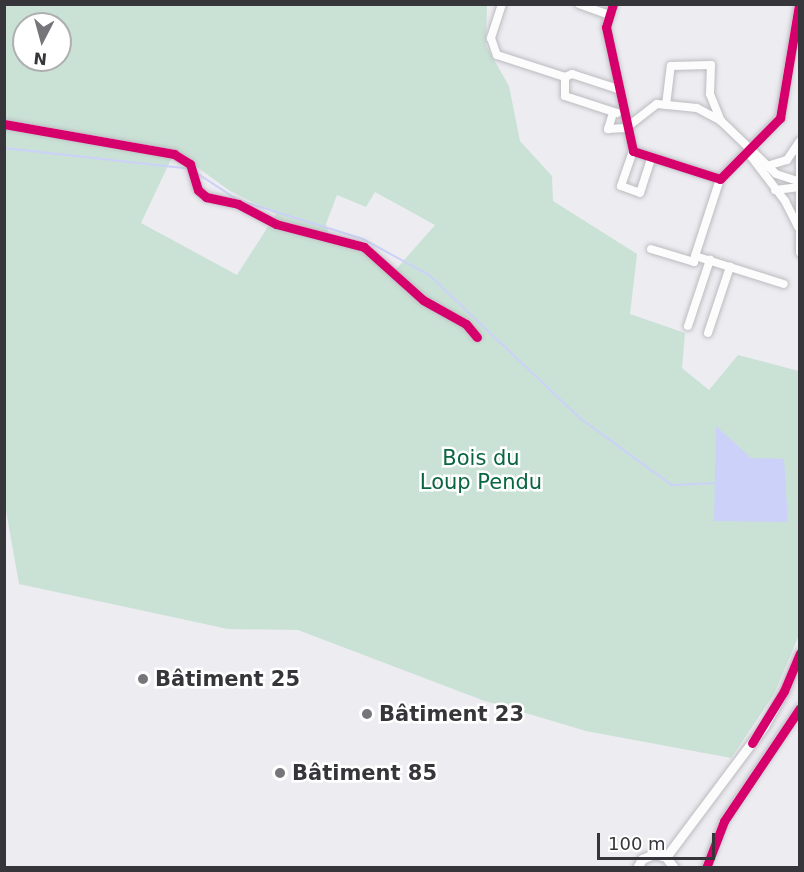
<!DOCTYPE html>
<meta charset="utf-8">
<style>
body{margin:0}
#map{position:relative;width:804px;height:872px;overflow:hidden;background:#ececf1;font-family:"DejaVu Sans",sans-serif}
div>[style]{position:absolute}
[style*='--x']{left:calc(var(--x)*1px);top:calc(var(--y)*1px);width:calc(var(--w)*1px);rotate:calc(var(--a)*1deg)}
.green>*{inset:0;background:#cae2d6}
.water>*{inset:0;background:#ccd1f9}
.stream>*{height:2px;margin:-1px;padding:0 1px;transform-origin:1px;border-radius:1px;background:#ccd1f9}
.roads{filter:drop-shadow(0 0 2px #bbbcc0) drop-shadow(0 0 2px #bbbcc0)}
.minor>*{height:8px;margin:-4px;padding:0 4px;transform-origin:4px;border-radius:4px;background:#fcfcfd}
.tertiary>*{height:9px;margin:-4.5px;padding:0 4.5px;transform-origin:4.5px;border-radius:4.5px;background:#fcfcfd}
.cycleway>*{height:9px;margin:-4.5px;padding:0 4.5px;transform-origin:4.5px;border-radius:4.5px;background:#d6006c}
.dots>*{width:16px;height:16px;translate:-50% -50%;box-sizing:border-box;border:3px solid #fff;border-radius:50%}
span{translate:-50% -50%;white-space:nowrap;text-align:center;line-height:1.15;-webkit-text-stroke:5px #fff;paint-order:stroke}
.park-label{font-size:21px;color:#0a663f}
.poi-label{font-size:21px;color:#36363a;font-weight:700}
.left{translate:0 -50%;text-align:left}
.frame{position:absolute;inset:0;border:6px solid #36363a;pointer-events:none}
.north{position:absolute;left:12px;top:12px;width:60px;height:60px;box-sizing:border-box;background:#fff;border:2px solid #afafb0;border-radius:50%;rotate:186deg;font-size:16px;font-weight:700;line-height:24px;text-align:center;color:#36363a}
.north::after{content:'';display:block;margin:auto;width:21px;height:27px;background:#76767a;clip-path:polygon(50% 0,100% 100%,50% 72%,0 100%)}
.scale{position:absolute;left:597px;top:833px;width:118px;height:27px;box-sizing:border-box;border:3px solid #36363a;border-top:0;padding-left:8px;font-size:18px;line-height:21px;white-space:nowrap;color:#36363a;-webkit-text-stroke:4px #fff;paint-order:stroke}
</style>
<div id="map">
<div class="green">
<i style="clip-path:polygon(evenodd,5px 5px,487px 5px,486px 46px,509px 86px,520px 141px,552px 176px,553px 201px,637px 254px,630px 314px,685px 333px,682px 368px,709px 390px,738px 355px,799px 371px,799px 635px,774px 694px,731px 758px,586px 731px,482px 700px,298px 630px,228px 629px,19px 584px,5px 505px,5px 5px,24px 24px,60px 24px,60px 60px,24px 60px,24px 24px,5px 5px,175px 151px,230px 191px,276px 214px,237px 275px,141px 223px,175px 151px,5px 5px,375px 192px,435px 225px,391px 275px,363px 252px,331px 240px,326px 224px,337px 195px,366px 207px,375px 192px)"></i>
</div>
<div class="water">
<i style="clip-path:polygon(716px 426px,751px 458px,784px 459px,788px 522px,714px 521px)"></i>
</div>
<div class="stream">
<i style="--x:4;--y:148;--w:187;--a:6.4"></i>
<i style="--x:195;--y:172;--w:51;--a:33.1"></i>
<i style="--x:238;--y:200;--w:131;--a:17.3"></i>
<i style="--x:363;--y:239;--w:75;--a:28.6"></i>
<i style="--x:429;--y:275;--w:209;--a:43.5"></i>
<i style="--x:581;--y:419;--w:112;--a:36"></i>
<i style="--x:672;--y:485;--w:45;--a:-2.5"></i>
</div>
<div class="roads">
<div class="minor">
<i style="--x:502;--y:4;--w:36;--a:108"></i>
<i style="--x:491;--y:38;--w:18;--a:71"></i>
<i style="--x:497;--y:55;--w:71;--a:17.9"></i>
<i style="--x:565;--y:77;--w:19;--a:90"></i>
<i style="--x:565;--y:96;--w:55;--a:18.1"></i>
<i style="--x:579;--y:4;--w:33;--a:20"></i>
<i style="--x:613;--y:4;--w:24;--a:107"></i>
<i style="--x:606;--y:27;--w:127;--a:77.7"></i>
<i style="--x:633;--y:151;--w:91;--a:17.8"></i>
<i style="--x:720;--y:179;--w:86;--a:-45.5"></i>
<i style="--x:780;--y:118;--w:116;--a:-80.5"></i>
<i style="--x:565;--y:77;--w:8;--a:-23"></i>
<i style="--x:572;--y:74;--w:48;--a:18.1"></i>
<i style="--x:666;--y:105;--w:39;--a:-83"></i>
<i style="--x:671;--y:66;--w:40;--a:-1.4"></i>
<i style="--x:711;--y:65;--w:29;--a:92"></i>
<i style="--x:710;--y:94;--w:29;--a:68"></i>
<i style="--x:613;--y:113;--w:17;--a:107"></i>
<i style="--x:608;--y:129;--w:18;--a:-3"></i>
<i style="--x:626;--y:128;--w:39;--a:-38"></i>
<i style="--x:657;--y:104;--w:40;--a:5.7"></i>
<i style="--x:697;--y:108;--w:27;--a:28"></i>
<i style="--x:721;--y:121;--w:76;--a:43.9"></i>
<i style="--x:776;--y:174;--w:25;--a:18"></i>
<i style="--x:4;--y:124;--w:173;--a:10"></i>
<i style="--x:174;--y:154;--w:19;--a:32"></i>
<i style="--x:190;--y:164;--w:27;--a:73"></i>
<i style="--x:198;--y:190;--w:11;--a:41"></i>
<i style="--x:206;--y:197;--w:33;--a:12"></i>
<i style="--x:238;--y:204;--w:43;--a:27.8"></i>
<i style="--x:276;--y:224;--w:91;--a:14.6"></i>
<i style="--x:364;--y:247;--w:79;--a:41.9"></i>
<i style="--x:423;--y:300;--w:49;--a:29.2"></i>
<i style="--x:466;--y:324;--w:17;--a:50"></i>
<i style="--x:633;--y:151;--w:37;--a:109"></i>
<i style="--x:621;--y:186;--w:20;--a:20"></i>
<i style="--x:640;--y:193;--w:38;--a:-72"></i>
<i style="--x:750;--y:155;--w:58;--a:52.7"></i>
<i style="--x:785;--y:201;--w:29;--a:63"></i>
<i style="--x:767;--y:166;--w:21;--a:-17"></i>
<i style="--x:787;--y:160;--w:23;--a:-56"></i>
<i style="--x:720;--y:179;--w:81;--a:108"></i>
<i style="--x:695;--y:256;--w:93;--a:17.5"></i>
<i style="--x:775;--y:190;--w:25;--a:-7"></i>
<i style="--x:651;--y:249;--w:45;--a:16.8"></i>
<i style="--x:694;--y:262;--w:6;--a:-81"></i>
<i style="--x:688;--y:326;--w:70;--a:-71.6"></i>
<i style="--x:708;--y:333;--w:70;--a:-71.6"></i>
<i style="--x:706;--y:868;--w:50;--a:-69"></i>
<i style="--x:724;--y:821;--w:136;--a:-56.1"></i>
</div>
<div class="tertiary">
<i style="--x:800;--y:143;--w:109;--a:90"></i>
<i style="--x:666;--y:857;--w:164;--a:-53.2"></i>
<i style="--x:764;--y:726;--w:40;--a:-60.3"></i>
<i style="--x:784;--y:691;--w:41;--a:-67.2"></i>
<i style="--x:637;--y:868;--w:10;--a:-61"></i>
<i style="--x:642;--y:859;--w:13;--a:-23"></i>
<i style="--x:654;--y:854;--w:12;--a:14"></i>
<i style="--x:666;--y:857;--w:14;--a:54"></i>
</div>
</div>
<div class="cycleway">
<i style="--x:613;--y:4;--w:24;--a:107"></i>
<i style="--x:606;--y:27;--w:127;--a:77.7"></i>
<i style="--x:633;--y:151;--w:91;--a:17.8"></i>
<i style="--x:720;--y:179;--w:86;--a:-45.5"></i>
<i style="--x:780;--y:118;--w:116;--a:-80.5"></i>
<i style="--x:4;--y:124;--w:173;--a:10"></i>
<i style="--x:174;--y:154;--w:19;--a:32"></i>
<i style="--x:190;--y:164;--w:27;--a:73"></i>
<i style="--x:198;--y:190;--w:11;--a:41"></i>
<i style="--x:206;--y:197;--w:33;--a:12"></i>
<i style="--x:238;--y:204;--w:43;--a:27.8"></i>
<i style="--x:276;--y:224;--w:91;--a:14.6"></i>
<i style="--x:364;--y:247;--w:79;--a:41.9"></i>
<i style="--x:423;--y:300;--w:49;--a:29.2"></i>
<i style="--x:466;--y:324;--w:17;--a:50"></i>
<i style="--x:752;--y:743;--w:61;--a:-58.4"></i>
<i style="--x:784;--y:691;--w:41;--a:-67.2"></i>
<i style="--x:706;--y:868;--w:50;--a:-69"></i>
<i style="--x:724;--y:821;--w:136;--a:-56.1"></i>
</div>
<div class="dots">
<i style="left:143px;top:679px;background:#76767a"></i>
<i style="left:367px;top:714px;background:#76767a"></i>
<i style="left:280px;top:773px;background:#76767a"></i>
</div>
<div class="park-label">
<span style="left:481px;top:470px">Bois du<br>Loup Pendu</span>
</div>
<div class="poi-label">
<span class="left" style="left:155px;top:679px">Bâtiment 25</span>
<span class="left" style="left:379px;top:714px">Bâtiment 23</span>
<span class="left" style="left:292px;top:773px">Bâtiment 85</span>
</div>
<div class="frame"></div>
<div class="north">N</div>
<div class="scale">100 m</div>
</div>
